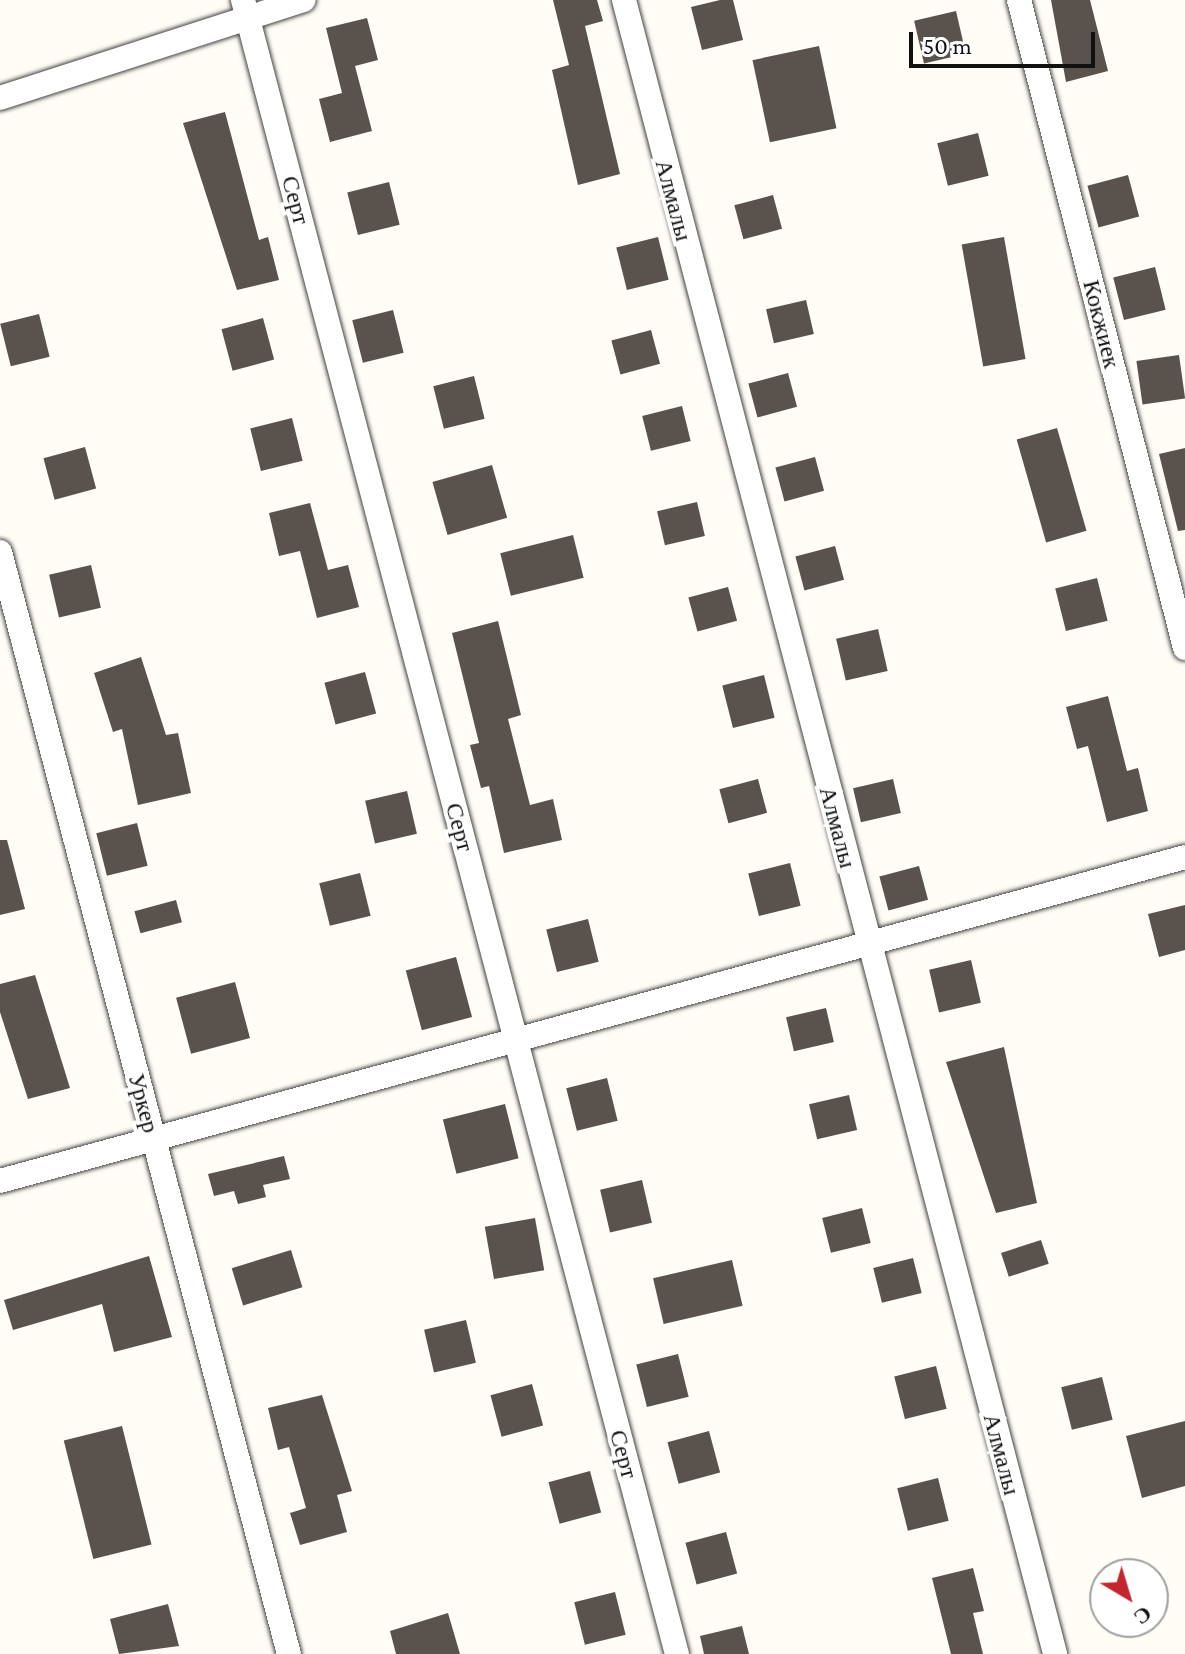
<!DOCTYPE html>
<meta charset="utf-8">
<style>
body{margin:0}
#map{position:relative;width:1185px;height:1654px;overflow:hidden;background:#fffdf5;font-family:"Crimson Pro",serif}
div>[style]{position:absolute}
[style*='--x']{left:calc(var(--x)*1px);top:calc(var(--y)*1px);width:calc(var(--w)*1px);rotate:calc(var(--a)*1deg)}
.building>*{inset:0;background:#5a524d;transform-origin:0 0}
.roads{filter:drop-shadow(0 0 2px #444) drop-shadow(0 0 2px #444)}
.minor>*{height:24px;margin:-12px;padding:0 12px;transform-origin:12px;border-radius:12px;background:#fff}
span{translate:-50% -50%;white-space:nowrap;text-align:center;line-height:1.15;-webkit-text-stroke:8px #fff;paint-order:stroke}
.street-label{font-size:24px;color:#111}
.north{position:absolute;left:1089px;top:1558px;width:80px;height:80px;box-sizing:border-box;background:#fff;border:2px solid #a0a0a0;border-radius:50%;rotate:142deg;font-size:22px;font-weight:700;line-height:32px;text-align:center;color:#111}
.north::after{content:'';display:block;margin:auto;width:28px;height:36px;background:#c4262e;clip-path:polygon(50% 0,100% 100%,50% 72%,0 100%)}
.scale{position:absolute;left:909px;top:32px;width:186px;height:36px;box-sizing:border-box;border:4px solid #111;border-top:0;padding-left:10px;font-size:24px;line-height:28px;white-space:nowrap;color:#111;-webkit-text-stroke:6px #fff;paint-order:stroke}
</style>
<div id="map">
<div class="building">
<i style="clip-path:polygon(553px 0,597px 0,603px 21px,585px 26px,620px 174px,578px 185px,552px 70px,569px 65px)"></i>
<i style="clip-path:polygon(720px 0,733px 0,743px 40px,702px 50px,691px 7px)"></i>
<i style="clip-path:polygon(1051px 0,1090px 0,1108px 71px,1066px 82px)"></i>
<i style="left:956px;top:11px;width:44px;height:43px;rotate:77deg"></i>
<i style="clip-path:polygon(367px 18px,378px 60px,355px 66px,372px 131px,330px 142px,319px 99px,342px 93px,326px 28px)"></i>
<i style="left:819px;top:46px;width:84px;height:68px;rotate:78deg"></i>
<i style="clip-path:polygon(225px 112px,259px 240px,268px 237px,279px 280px,237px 290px,183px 123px)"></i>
<i style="left:978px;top:133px;width:44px;height:42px;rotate:76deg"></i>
<i style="left:1128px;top:175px;width:43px;height:42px;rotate:75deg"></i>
<i style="left:389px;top:182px;width:44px;height:43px;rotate:76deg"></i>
<i style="left:773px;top:195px;width:35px;height:40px;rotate:75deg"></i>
<i style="left:658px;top:237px;width:44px;height:43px;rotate:76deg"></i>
<i style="left:1004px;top:237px;width:124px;height:43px;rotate:80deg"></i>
<i style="left:1155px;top:267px;width:44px;height:43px;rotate:76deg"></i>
<i style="left:806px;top:300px;width:35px;height:41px;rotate:77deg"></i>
<i style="left:393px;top:310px;width:44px;height:42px;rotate:76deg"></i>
<i style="left:39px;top:314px;width:44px;height:40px;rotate:76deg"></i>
<i style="left:263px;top:318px;width:43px;height:43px;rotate:75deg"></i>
<i style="left:651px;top:330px;width:35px;height:41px;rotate:75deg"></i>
<i style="left:1179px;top:355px;width:44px;height:43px;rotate:82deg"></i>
<i style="left:788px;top:373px;width:35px;height:41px;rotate:75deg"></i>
<i style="left:474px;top:376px;width:44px;height:42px;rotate:76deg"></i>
<i style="left:682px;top:406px;width:36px;height:41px;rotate:76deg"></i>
<i style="left:292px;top:418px;width:44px;height:43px;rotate:76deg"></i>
<i style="left:1057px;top:428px;width:107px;height:42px;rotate:74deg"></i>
<i style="left:85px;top:447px;width:43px;height:43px;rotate:75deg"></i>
<i style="clip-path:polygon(1185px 448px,1185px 530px,1178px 531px,1159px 454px)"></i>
<i style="left:815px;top:457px;width:35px;height:41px;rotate:75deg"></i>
<i style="left:492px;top:465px;width:55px;height:62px;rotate:74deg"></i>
<i style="left:697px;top:502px;width:35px;height:41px;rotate:77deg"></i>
<i style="clip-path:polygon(310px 503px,328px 570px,348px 565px,359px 607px,317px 618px,300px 551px,279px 556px,269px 513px)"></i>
<i style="left:573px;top:535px;width:44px;height:75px;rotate:76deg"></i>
<i style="left:835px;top:546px;width:35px;height:41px;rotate:75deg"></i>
<i style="left:91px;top:565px;width:44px;height:43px;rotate:77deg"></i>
<i style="left:1097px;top:578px;width:44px;height:43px;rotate:76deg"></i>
<i style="left:728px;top:587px;width:35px;height:41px;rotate:75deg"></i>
<i style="clip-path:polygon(498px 621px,521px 715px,508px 719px,530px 805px,553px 799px,562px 840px,504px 853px,489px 786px,481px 788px,470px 745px,479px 743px,452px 633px)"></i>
<i style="left:878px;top:629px;width:43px;height:43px;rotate:77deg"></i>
<i style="clip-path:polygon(141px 657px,166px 735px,178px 733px,191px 793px,138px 805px,122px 729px,113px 732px,94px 673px)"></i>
<i style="left:365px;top:672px;width:43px;height:42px;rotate:75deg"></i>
<i style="left:764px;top:675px;width:44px;height:43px;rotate:76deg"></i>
<i style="clip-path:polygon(1108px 696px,1127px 771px,1138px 768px,1148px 811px,1107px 822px,1088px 746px,1077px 749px,1066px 707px)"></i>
<i style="left:758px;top:779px;width:35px;height:40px;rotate:75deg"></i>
<i style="left:893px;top:779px;width:35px;height:41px;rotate:77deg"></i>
<i style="left:407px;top:791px;width:44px;height:43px;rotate:77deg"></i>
<i style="left:137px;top:823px;width:44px;height:42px;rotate:76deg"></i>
<i style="clip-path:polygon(0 840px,7px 840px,25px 909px,0 915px)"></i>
<i style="left:790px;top:863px;width:44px;height:43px;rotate:76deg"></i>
<i style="left:919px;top:866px;width:35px;height:41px;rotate:75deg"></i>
<i style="left:360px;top:873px;width:44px;height:42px;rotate:76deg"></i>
<i style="left:176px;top:900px;width:23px;height:43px;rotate:75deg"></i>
<i style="clip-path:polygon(1185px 905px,1185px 950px,1159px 957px,1148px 914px)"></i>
<i style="left:588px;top:919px;width:44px;height:43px;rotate:76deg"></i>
<i style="left:456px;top:957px;width:62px;height:52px;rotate:75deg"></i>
<i style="left:971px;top:960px;width:44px;height:43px;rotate:77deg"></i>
<i style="clip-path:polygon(35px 975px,70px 1088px,28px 1099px,0 1012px,0 984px)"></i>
<i style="left:235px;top:982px;width:58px;height:61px;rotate:75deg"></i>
<i style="left:826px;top:1008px;width:35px;height:41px;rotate:77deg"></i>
<i style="clip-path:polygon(1004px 1047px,1037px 1203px,996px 1213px,946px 1062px)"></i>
<i style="left:607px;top:1078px;width:44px;height:42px;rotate:76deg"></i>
<i style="left:849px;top:1095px;width:36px;height:41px;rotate:77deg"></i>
<i style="left:505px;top:1104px;width:56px;height:64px;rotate:76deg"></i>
<i style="clip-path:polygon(284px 1156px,290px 1179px,263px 1185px,266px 1197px,238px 1204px,234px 1191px,214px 1196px,208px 1174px)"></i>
<i style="left:642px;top:1180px;width:44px;height:43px;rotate:77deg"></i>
<i style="left:862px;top:1208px;width:36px;height:41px;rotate:76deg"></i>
<i style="left:535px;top:1218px;width:53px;height:51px;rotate:80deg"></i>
<i style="left:1041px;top:1240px;width:25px;height:42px;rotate:72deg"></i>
<i style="left:291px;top:1250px;width:39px;height:62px;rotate:73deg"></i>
<i style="clip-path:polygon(149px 1256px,172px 1337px,114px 1352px,102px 1304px,13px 1330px,4px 1300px)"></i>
<i style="left:913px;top:1258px;width:36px;height:41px;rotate:76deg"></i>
<i style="left:732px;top:1260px;width:47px;height:81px;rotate:77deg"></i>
<i style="left:466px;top:1320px;width:44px;height:43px;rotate:77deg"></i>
<i style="left:678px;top:1354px;width:44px;height:43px;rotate:76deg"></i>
<i style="left:936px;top:1366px;width:44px;height:43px;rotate:76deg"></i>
<i style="left:1102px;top:1377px;width:44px;height:42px;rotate:76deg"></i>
<i style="left:532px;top:1384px;width:43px;height:43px;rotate:75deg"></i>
<i style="clip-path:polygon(322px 1395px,352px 1491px,337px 1495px,347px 1532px,300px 1545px,290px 1513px,306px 1508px,289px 1447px,278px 1450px,268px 1408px)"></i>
<i style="clip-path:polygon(1185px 1421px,1185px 1486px,1142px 1498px,1126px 1436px)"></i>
<i style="left:122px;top:1426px;width:122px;height:60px;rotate:76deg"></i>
<i style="left:709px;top:1431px;width:43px;height:43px;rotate:75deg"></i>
<i style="left:590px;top:1471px;width:43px;height:43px;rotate:75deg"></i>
<i style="left:938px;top:1478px;width:44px;height:42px;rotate:76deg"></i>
<i style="left:726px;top:1532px;width:43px;height:42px;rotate:75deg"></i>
<i style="clip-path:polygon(973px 1568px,984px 1611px,973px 1613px,983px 1654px,951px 1654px,932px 1578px)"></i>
<i style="left:615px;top:1592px;width:44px;height:42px;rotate:76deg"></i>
<i style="clip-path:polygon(168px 1604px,179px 1646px,119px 1654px,110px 1619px)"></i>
<i style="clip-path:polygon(448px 1613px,460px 1654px,396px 1654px,390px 1631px)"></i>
<i style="clip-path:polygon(742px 1626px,749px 1654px,704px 1654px,700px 1636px)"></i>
</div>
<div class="roads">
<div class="minor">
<i style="--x:243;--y:0;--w:1710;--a:75.3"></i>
<i style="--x:624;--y:0;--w:1709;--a:75.39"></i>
<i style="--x:1019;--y:0;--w:669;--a:75.63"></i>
<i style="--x:0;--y:98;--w:319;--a:-17.9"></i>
<i style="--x:0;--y:552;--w:1139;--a:75.31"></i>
<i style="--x:0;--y:1181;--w:1228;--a:-15.29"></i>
</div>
</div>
<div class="street-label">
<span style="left:296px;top:200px;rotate:75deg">Серт</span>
<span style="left:674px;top:200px;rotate:75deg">Алмалы</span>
<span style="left:1102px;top:324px;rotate:76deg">Кокжиек</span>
<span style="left:460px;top:827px;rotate:75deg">Серт</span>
<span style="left:838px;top:827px;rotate:75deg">Алмалы</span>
<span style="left:144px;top:1103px;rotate:75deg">Уркер</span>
<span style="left:624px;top:1454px;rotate:75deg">Серт</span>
<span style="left:1002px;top:1454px;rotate:75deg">Алмалы</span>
</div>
<div class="north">С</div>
<div class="scale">50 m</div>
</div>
